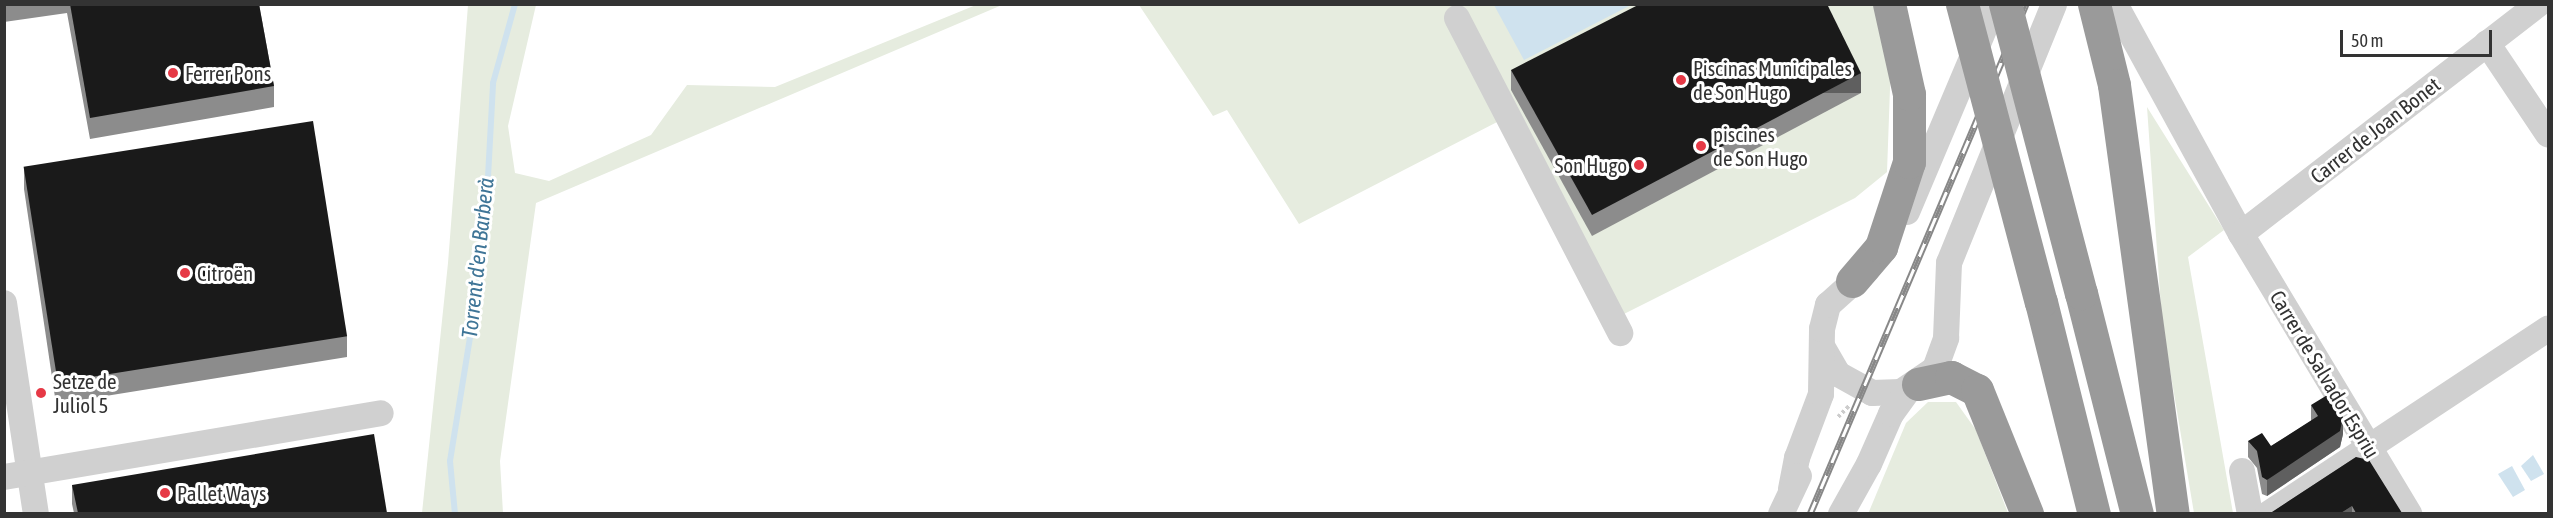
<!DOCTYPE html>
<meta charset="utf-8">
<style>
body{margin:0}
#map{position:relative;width:2553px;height:518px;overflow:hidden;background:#fff;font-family:"Asap Condensed",sans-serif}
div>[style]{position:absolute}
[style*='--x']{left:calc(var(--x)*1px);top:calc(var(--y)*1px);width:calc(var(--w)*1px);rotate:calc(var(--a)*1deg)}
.green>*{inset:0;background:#e6ecdf}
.water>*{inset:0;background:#cfe2ee}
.stream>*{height:6px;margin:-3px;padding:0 3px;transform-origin:3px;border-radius:3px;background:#cfe2ee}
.path>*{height:4px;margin-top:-2px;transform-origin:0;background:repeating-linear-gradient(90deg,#cdcdcd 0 3px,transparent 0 6px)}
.minor>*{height:26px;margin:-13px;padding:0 13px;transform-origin:13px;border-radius:13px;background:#d0d0d0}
.highway>*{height:33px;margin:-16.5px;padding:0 16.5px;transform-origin:16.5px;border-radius:16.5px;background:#9a9a9a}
.rail>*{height:7px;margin-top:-3.5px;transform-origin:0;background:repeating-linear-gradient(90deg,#fff 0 14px,#888 0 28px);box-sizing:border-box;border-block:2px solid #888}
.highway-bridge>*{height:33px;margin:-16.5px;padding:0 16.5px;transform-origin:16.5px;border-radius:16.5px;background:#9a9a9a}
.wall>*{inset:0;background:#8c8c8c}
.shaded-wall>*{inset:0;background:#5f5f5f;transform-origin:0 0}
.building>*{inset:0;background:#1a1a1a;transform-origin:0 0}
.dots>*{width:16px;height:16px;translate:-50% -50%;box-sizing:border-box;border:3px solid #fff;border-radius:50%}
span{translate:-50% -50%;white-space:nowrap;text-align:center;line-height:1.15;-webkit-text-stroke:6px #fff;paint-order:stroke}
.poi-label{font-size:21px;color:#333}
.left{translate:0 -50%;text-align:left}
.right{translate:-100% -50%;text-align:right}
.street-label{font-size:21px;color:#333}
.water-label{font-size:22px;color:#3f7597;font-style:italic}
.frame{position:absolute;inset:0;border:6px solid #333;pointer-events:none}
.scale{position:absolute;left:2340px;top:30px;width:152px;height:27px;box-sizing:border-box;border:3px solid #333;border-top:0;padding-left:8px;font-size:18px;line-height:21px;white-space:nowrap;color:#333;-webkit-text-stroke:4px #fff;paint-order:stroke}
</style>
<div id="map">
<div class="green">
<i style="clip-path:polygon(468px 5px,536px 5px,508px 126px,515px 173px,549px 181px,651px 135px,687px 85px,775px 87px,976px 5px,1002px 5px,536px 203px,500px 461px,503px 513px,422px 513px,448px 263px)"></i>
<i style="clip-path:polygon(1139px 5px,1876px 5px,1891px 61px,1887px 172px,1855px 198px,1606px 323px,1501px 120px,1299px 224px,1227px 110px,1213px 116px)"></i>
<i style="clip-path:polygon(2147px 107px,2224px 230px,2188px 257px,2233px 513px,2194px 513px,2162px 322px)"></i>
<i style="clip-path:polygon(1928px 402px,1956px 402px,1976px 430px,2008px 513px,1868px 514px,1906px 423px)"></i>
</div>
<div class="water">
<i style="clip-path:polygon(1494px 5px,1631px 5px,1524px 60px)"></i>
<i style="clip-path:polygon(2533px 455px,2544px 474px,2531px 481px,2521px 466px)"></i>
<i style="clip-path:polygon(2512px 466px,2525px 490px,2513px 497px,2498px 474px)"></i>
</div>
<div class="stream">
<i style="--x:455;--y:514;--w:53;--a:-95.4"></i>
<i style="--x:450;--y:461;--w:213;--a:-80.8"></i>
<i style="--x:484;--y:251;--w:168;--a:-86.9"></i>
<i style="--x:493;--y:83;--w:82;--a:-74.4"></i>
</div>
<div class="path">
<i style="--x:1838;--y:417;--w:16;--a:-45"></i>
</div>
<div class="minor">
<i style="--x:2115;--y:4;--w:262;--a:61.3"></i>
<i style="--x:2241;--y:234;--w:327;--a:59"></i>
<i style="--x:1457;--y:18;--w:355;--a:62.6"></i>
<i style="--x:2487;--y:43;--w:110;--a:56.2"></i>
<i style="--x:1907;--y:212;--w:226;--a:-67.1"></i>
<i style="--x:2241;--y:234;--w:376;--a:-37.7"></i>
<i style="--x:4;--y:303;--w:213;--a:81.4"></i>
<i style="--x:1823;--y:348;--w:30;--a:60"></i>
<i style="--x:1838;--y:374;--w:39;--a:29"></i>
<i style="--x:1872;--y:393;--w:29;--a:-2"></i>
<i style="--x:1901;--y:392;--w:41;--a:-34.1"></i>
<i style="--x:1935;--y:369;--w:33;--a:-70"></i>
<i style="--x:1946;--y:338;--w:75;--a:-87.7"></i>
<i style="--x:1949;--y:263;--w:279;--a:-67.9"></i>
<i style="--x:2242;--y:471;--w:44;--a:79.5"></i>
<i style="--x:4;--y:477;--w:382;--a:-9.6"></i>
<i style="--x:1791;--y:489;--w:32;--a:-79"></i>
<i style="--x:1797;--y:458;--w:68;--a:-69.4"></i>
<i style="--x:1821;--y:394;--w:65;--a:-89.1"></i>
<i style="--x:1822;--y:329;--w:25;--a:-76"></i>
<i style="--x:1828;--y:305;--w:52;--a:-41.9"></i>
<i style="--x:1781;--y:514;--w:42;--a:-64.7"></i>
<i style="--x:1841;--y:514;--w:57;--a:-60.8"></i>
<i style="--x:1869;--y:464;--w:55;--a:-66.3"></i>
<i style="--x:1891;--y:414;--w:32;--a:-54"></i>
<i style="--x:2268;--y:514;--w:336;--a:-33.5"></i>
</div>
<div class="highway">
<i style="--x:2094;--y:4;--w:83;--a:76.1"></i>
<i style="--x:2114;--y:85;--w:433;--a:82.2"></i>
<i style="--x:1852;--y:281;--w:45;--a:-49.5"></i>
<i style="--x:1881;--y:247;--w:89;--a:-71.8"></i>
<i style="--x:1909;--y:162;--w:68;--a:-90"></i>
<i style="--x:1909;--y:94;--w:92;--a:-102.5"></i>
<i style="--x:2081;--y:293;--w:228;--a:75.8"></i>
<i style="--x:2041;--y:302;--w:219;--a:76"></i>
<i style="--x:1918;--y:384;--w:34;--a:-12"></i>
<i style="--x:1951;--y:377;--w:29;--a:27"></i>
<i style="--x:1977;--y:390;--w:134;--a:68"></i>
</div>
<div class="rail">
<i style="--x:1810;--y:514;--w:554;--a:-67.05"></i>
</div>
<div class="highway-bridge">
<i style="--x:1962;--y:4;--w:308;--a:75.2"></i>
<i style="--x:2005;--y:4;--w:299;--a:75.3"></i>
</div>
<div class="wall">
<i style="clip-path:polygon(4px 4px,259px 4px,274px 86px,274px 107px,90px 139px,67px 13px,4px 22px)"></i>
<i style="clip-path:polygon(1511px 70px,1861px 93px,1592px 236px,1511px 90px)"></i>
<i style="clip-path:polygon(24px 169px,347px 336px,347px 357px,56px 404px,24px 189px)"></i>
<i style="clip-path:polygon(2311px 405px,2343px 434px,2340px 447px,2267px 496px,2262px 494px,2257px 468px,2248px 457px,2248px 441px,2271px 446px,2311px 421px)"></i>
<i style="clip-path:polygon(2356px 457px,2402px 513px,2271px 513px)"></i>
<i style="clip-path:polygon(72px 485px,387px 513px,74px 513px,72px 504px)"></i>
</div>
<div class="shaded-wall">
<i style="left:1861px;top:73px;width:20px;height:304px;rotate:90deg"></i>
<i style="clip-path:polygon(2343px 417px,2343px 434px,2340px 447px,2267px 496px,2267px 480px)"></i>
<i style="clip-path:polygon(2352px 506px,2352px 513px,2341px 513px)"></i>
</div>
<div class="building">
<i style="clip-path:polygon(70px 4px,259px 4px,274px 86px,90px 118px)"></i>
<i style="clip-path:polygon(1640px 4px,1827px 4px,1861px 73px,1592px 215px,1511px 70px)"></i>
<i style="left:313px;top:121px;width:218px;height:293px;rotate:81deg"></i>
<i style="clip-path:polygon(2329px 394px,2343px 417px,2340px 431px,2267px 480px,2262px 477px,2257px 451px,2248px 441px,2262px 433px,2271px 446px,2318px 416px,2311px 405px)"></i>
<i style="clip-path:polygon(374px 434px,387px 513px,78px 513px,72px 485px)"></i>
<i style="clip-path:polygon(2356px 457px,2369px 460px,2402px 513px,2356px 513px,2352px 506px,2341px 513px,2271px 513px,2272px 512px)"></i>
</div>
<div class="dots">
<i style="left:173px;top:73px;background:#e63946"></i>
<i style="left:1681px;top:80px;background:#e63946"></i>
<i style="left:1701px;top:146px;background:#e63946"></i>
<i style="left:1639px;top:165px;background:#e63946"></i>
<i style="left:185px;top:273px;background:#e63946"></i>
<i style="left:41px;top:393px;background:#e63946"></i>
<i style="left:165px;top:493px;background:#e63946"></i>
</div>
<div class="poi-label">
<span class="left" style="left:1693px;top:80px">Piscinas Municipales<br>de Son Hugo</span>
<span class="left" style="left:185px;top:73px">Ferrer Pons</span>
<span class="left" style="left:1713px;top:146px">piscines<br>de Son Hugo</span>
<span class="right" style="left:1627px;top:165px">Son Hugo</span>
<span class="left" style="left:197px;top:273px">Citroën</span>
<span class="left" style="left:53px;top:393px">Setze de<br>Juliol 5</span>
<span class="left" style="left:177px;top:493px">Pallet Ways</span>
</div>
<div class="street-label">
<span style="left:2375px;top:130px;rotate:-38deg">Carrer de Joan Bonet</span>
<span style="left:2325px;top:374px;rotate:59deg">Carrer de Salvador Espriu</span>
</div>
<div class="water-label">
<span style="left:478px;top:258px;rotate:-84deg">Torrent d'en Barberà</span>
</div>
<div class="frame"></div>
<div class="scale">50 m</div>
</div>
